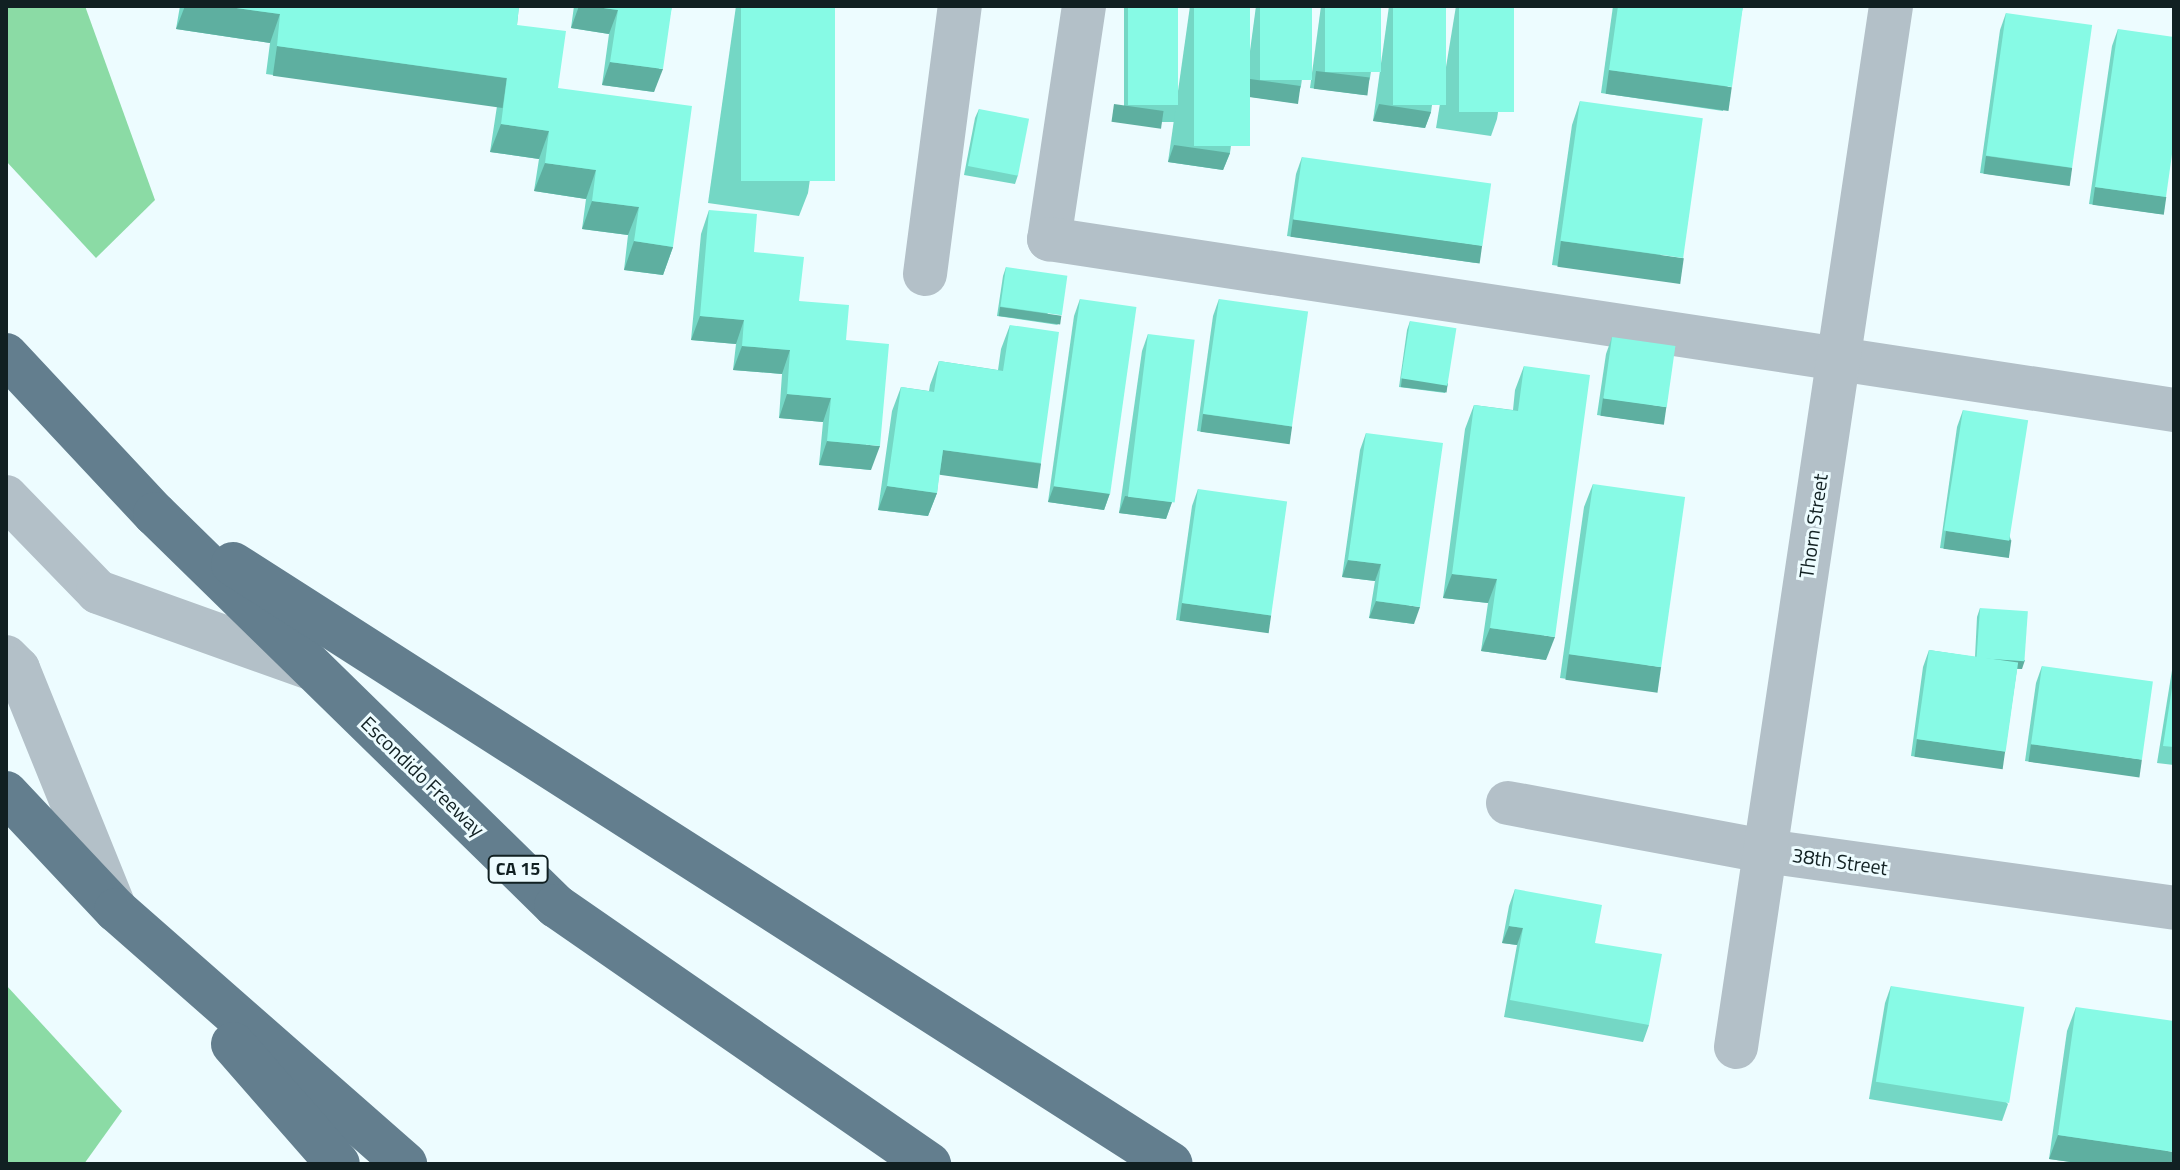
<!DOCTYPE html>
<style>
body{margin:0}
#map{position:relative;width:2180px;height:1170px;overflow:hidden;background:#edfcff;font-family:"Titillium Web",sans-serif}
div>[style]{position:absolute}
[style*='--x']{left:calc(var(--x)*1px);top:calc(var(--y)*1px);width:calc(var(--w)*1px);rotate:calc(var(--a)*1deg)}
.forest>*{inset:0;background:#8bdba5}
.minor>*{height:44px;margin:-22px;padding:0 22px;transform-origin:22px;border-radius:22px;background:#b3c0c8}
.highway>*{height:44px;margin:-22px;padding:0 22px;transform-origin:22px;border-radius:22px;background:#637e8e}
.wall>*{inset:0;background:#74d7c5;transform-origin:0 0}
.shaded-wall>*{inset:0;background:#5eafa0;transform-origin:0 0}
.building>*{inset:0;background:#87fae5;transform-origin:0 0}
span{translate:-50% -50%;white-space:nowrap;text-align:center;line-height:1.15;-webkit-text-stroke:6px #edfcff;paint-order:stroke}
.shield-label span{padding:2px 6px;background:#edfcff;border:2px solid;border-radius:6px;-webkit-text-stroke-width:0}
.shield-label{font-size:18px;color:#112022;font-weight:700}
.street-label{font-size:20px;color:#112022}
.frame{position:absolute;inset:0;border:8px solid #112022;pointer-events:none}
</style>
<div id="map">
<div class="forest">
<i style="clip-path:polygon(6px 6px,85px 6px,155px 200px,96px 258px,6px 161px)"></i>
<i style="clip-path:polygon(6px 985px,122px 1111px,84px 1164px,6px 1164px)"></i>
</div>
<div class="minor">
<i style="--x:1084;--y:6;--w:236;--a:98.5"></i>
<i style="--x:1049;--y:239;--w:1138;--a:8.64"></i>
<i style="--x:925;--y:274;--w:270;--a:-82.6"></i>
<i style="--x:6;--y:497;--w:132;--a:45.9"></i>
<i style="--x:98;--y:592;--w:228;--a:19.7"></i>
<i style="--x:6;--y:657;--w:17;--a:45"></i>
<i style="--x:18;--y:669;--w:257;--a:68"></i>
<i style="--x:1508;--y:803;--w:261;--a:10.6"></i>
<i style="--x:1765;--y:851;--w:413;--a:7.9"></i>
<i style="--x:1736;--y:1047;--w:1052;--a:-81.53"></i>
</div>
<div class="highway">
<i style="--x:6;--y:355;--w:218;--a:46.9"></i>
<i style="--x:155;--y:514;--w:561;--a:44.35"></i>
<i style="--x:556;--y:906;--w:454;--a:34.7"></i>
<i style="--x:233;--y:564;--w:1113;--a:32.61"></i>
<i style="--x:6;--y:793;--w:161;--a:46.8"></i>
<i style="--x:116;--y:910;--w:385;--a:41.3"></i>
<i style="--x:233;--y:1044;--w:159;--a:48.8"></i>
</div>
<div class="wall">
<i style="clip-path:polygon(180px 6px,519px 6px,517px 25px,558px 88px,673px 247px,663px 275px,624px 270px,628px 235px,582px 229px,586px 199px,534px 191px,539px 159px,490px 152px,497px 106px,266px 74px,270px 43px,176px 29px)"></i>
<i style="clip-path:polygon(574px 6px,672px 6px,654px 92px,602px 85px,609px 34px,571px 28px)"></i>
<i style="clip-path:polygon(736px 6px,835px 6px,808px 193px,799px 216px,708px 203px)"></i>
<i style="left:1124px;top:6px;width:54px;height:116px"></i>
<i style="clip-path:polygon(1190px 6px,1250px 6px,1230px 153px,1223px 170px,1168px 162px)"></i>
<i style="clip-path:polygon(1256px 6px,1312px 6px,1301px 86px,1295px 103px,1244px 96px)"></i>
<i style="clip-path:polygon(1321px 6px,1381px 6px,1370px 78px,1364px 95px,1310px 88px)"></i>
<i style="clip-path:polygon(1389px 6px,1446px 6px,1431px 112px,1425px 128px,1373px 121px)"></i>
<i style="clip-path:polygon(1456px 6px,1514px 6px,1497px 119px,1491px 136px,1436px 128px)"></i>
<i style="clip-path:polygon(1613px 6px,1743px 6px,1723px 111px,1601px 93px)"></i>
<i style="clip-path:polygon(2006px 13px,2072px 168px,2066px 185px,1980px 173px,2000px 30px)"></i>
<i style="clip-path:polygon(2118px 29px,2166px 197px,2160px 214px,2089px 204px,2112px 46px)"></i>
<i style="clip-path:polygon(1580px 101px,1675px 282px,1552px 265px,1572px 125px)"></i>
<i style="clip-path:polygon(979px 109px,1018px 175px,1015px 184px,964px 175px,975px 118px)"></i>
<i style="clip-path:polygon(1302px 157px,1476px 263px,1287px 236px,1296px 174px)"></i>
<i style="clip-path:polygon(709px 210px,754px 252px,799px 301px,846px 340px,871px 470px,819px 465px,823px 422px,779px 418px,782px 374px,733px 370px,736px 344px,691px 340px,701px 234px)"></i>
<i style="clip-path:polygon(1006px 267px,1058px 325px,997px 316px,1003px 276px)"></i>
<i style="clip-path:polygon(1080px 299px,1110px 493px,1104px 510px,1048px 502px,1074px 316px)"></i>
<i style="clip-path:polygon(1219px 299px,1292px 426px,1286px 443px,1197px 431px,1213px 316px)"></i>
<i style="clip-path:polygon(1410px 321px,1448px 384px,1445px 393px,1399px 387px,1407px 330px)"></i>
<i style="clip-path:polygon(1010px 325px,1041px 463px,1032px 486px,939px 474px,937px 493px,928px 516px,878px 510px,892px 411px,901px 387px,929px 391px,930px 385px,939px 361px,998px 370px,1001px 349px)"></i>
<i style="clip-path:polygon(1148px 334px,1172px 502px,1166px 519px,1119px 513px,1142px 351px)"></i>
<i style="clip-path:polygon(1612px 337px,1660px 424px,1597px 415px,1606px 354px)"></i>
<i style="clip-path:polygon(1524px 366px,1546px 660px,1481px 651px,1488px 603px,1443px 598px,1465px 429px,1474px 405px,1513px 410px,1515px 390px)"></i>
<i style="clip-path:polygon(1963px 410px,2011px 540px,2005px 557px,1940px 548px,1957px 427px)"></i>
<i style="clip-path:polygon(1366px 433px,1414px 624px,1369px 618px,1375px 581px,1342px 577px,1360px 450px)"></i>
<i style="clip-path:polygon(1593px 484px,1653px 691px,1560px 678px,1584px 507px)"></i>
<i style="clip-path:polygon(1198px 489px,1271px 615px,1264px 632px,1176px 620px,1192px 506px)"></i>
<i style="clip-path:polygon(1980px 608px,2022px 669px,2017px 669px,2005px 751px,1999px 768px,1911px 756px,1923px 667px,1929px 650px,1975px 657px,1977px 617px)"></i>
<i style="clip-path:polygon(2174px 658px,2174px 765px,2157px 763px)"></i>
<i style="clip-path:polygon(2042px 666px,2136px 776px,2025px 761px,2036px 683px)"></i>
<i style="clip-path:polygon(1515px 889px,1595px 943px,1649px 1025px,1643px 1042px,1504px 1017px,1517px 945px,1502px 943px,1509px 906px)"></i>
<i style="clip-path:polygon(1891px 986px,2008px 1104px,2002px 1121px,1869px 1099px,1885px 1003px)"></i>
<i style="clip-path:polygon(2076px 1007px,2174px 1164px,2085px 1164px,2049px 1159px,2067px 1031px)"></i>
</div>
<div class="shaded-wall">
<i style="clip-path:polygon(185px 6px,222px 6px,280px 14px,270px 43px,176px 29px)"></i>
<i style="clip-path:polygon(579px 6px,589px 6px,618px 10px,609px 34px,571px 28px)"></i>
<i style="left:277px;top:46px;width:232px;height:30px;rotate:8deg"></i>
<i style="clip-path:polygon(610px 62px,663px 69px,654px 92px,602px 85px)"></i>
<i style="left:1609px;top:70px;width:124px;height:24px;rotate:8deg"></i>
<i style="left:1316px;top:71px;width:54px;height:18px;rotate:7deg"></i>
<i style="left:1250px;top:79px;width:51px;height:18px;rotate:8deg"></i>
<i style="left:1114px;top:104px;width:50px;height:18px;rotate:8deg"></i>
<i style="clip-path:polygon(1379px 104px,1431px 112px,1425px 128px,1373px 121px)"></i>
<i style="clip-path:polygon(501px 124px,549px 131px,539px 159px,490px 152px)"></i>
<i style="clip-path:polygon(1174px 145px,1230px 153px,1223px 170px,1168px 162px)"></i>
<i style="left:1986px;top:156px;width:87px;height:18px;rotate:8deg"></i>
<i style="clip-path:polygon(545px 163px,596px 170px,586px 199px,534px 191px)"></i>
<i style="left:2095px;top:187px;width:72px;height:18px;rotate:8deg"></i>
<i style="clip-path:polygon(592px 201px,639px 207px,628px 235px,582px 229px)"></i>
<i style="left:1293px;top:219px;width:191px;height:18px;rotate:8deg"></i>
<i style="clip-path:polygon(634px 241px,673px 247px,663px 275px,624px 270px)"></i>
<i style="left:1561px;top:241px;width:124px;height:26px;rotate:8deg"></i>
<i style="left:1000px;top:307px;width:62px;height:9px;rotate:8deg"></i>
<i style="clip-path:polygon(700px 316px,744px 320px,736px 344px,691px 340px)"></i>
<i style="clip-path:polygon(742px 346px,790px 350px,782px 374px,733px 370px)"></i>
<i style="left:1402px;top:378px;width:46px;height:9px;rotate:7deg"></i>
<i style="clip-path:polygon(787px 394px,831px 398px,823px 422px,779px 418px)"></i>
<i style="left:1603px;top:398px;width:64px;height:18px;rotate:8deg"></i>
<i style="left:1203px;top:414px;width:90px;height:18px;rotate:8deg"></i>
<i style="clip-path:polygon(827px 441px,880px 446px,871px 470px,819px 465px)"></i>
<i style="left:943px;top:450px;width:99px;height:25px;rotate:8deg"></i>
<i style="clip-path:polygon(887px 486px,937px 493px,928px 516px,878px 510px)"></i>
<i style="clip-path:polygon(1054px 486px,1110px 493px,1104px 510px,1048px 502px)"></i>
<i style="clip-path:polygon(1125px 496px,1172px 502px,1166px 519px,1119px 513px)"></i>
<i style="left:1946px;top:531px;width:66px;height:18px;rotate:8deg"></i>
<i style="clip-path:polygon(1348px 560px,1381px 564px,1375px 581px,1342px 577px)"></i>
<i style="clip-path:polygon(1452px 574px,1497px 579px,1488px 603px,1443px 598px)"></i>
<i style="clip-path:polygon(1376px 601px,1420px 607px,1414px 624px,1369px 618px)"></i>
<i style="left:1182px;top:603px;width:90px;height:18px;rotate:8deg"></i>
<i style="clip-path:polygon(1490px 628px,1555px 637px,1546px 660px,1481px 651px)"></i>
<i style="left:1569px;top:654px;width:93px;height:26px;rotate:8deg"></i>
<i style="clip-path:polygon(1978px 658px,2025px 660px,2022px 669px,1975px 666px)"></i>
<i style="left:1917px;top:739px;width:89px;height:18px;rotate:8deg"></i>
<i style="left:2031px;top:744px;width:112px;height:18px;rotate:8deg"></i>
<i style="clip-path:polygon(1509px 926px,1523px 928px,1517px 945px,1502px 943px)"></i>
<i style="clip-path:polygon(2058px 1135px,2174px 1152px,2174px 1164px,2085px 1164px,2049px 1159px)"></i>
</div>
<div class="building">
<i style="clip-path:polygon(222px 6px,519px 6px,517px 25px,566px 31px,558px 88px,692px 106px,673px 247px,634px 241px,639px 207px,592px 201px,596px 170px,545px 163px,549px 131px,501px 124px,507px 78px,277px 46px,280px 14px)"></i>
<i style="clip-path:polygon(589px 6px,672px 6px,663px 69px,610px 62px,618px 10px)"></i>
<i style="left:741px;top:6px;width:94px;height:175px"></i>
<i style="left:1128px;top:6px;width:50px;height:99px"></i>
<i style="left:1194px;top:6px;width:56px;height:140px"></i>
<i style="left:1260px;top:6px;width:52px;height:74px"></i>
<i style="left:1325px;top:6px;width:56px;height:66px"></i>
<i style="left:1393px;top:6px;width:53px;height:99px"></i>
<i style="left:1459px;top:6px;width:55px;height:106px"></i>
<i style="clip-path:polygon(1618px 6px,1743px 6px,1732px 87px,1609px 70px)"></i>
<i style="left:2006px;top:13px;width:87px;height:144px;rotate:8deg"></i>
<i style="clip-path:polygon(2118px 29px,2174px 37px,2174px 140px,2166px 197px,2095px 187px)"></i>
<i style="left:1580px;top:101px;width:124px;height:141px;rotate:8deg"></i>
<i style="left:979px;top:109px;width:51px;height:58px;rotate:11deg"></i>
<i style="left:1302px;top:157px;width:191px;height:63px;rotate:8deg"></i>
<i style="clip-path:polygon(709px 210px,757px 214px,754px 252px,804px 257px,799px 301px,849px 305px,846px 340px,889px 344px,880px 446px,827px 441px,831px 398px,787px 394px,790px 350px,742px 346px,744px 320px,700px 316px)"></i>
<i style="left:1006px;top:267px;width:62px;height:40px;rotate:8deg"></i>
<i style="left:1080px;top:299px;width:57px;height:189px;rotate:8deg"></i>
<i style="left:1219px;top:299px;width:90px;height:116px;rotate:8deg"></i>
<i style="left:1410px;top:321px;width:47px;height:58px;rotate:9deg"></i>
<i style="clip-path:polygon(1010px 325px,1059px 332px,1041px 463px,943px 450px,937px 493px,887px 486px,901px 387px,934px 392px,939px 361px,1003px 371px)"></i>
<i style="left:1148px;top:334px;width:47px;height:164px;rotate:7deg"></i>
<i style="left:1612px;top:337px;width:64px;height:62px;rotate:8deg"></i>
<i style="clip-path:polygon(1524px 366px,1590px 375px,1555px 637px,1490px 628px,1497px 579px,1452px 574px,1474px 405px,1518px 411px)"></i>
<i style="left:1963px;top:410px;width:66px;height:122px;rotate:9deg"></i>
<i style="clip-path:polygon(1366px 433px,1443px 443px,1420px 607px,1376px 601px,1381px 564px,1348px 560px)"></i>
<i style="left:1593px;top:484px;width:93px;height:172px;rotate:8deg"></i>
<i style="left:1198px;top:489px;width:90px;height:115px;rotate:8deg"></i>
<i style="left:1980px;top:608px;width:48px;height:50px;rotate:4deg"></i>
<i style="left:1929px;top:650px;width:90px;height:90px;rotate:8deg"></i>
<i style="left:2042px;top:666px;width:112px;height:79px;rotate:8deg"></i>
<i style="clip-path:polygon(2174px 675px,2174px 747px,2163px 746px)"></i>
<i style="clip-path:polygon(1515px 889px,1602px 905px,1595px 943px,1662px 954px,1649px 1025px,1510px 1000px,1523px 928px,1509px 926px)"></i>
<i style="left:1891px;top:986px;width:135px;height:97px;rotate:9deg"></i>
<i style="clip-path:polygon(2076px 1007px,2174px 1021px,2174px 1152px,2058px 1135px)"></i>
</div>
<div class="shield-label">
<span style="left:518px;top:869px">CA 15</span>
</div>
<div class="street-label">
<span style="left:1813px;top:526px;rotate:-82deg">Thorn Street</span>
<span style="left:423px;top:776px;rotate:44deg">Escondido Freeway</span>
<span style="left:1840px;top:861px;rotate:8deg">38th Street</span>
</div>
<div class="frame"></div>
</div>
